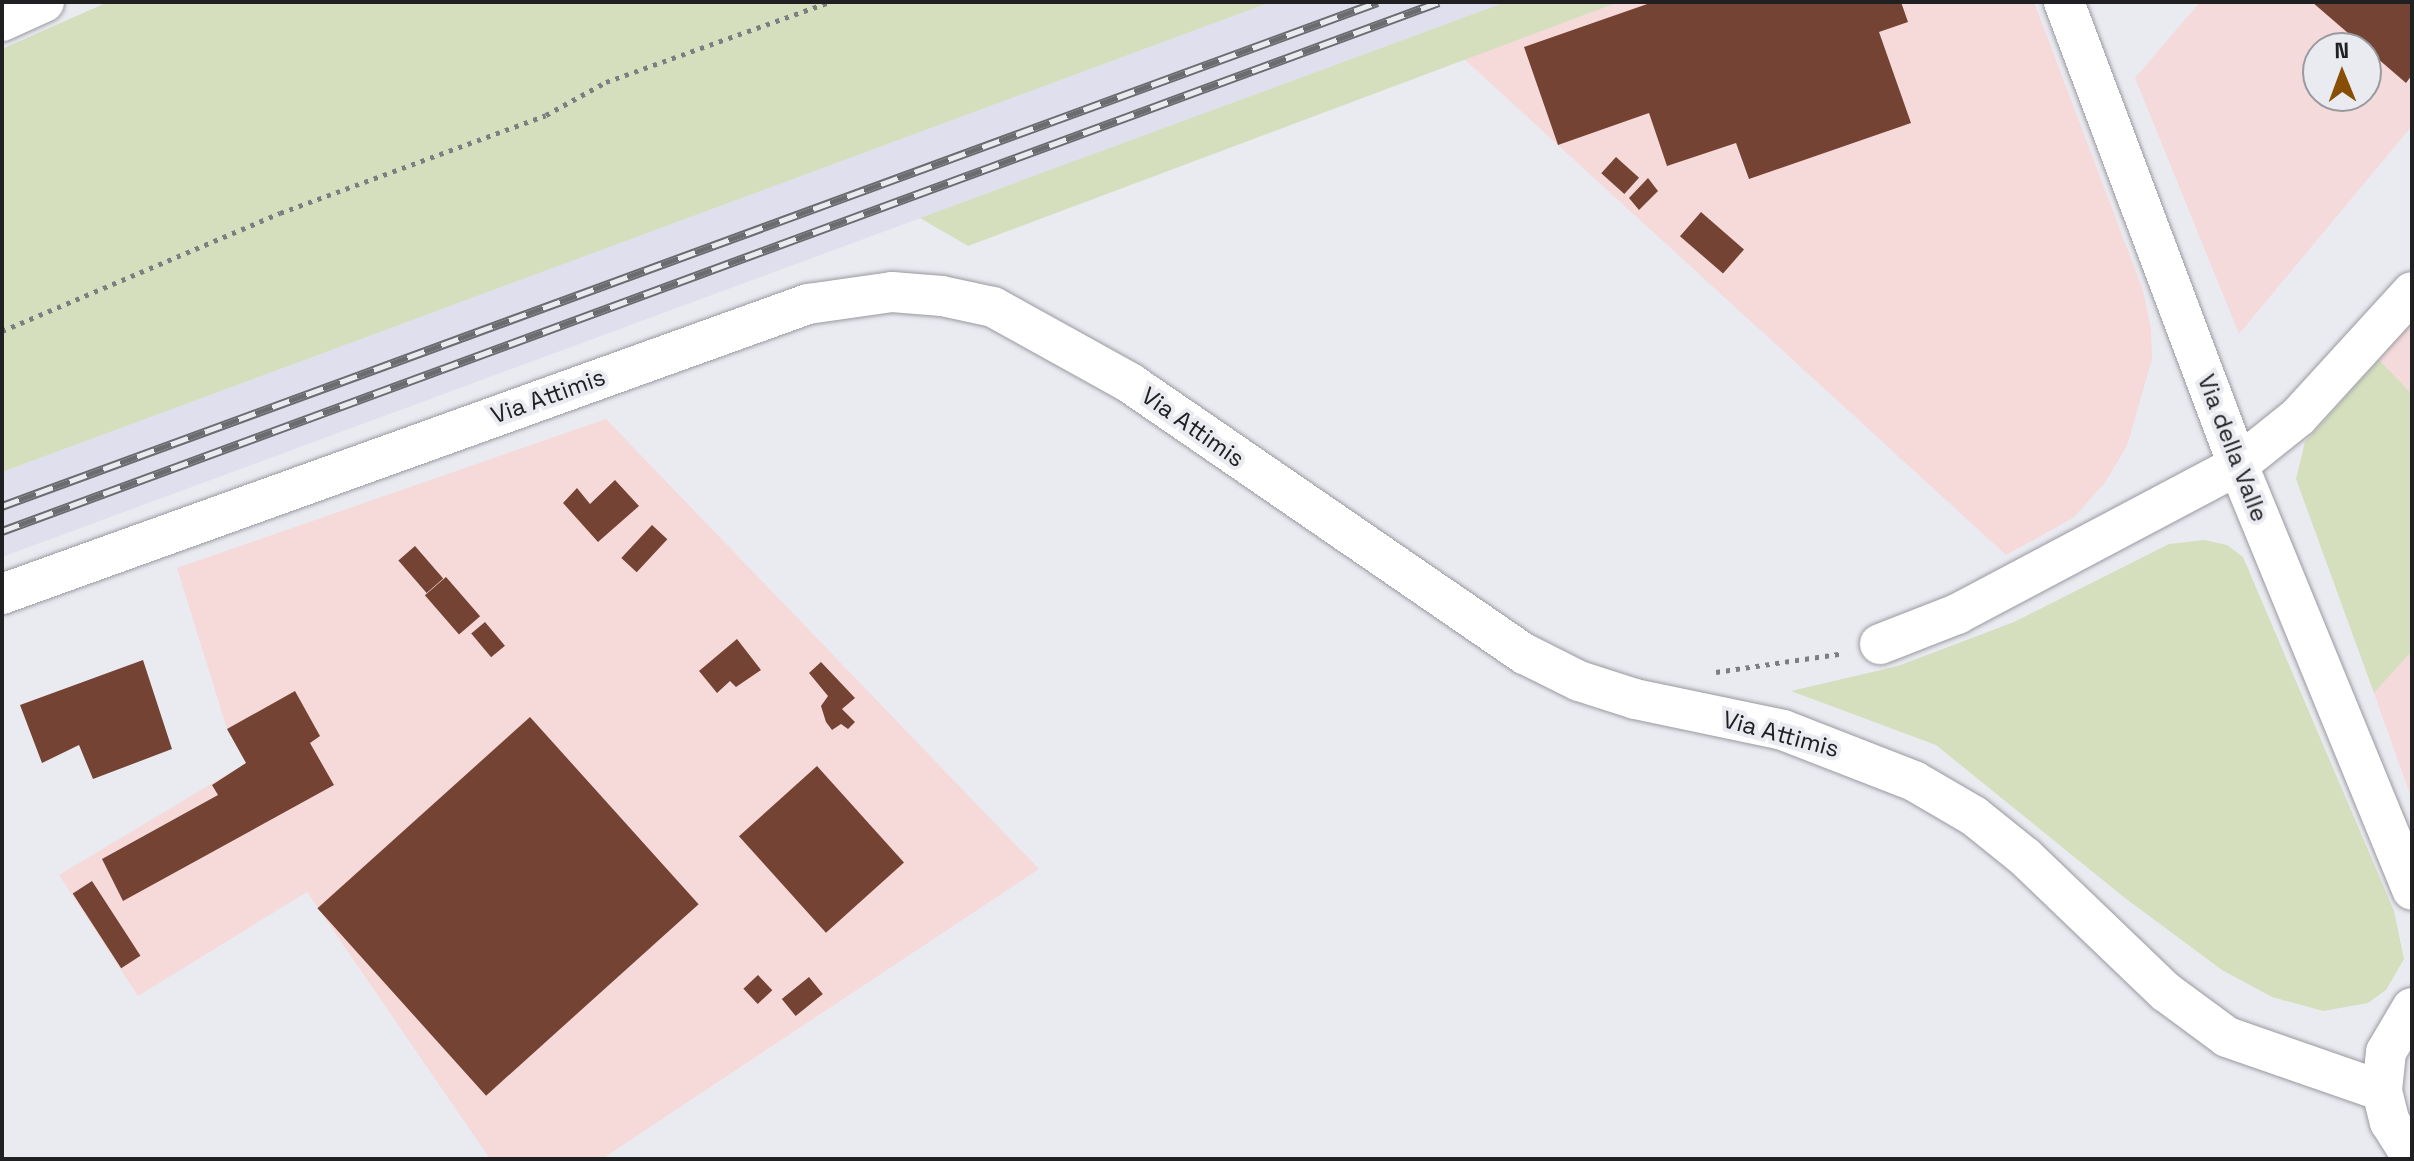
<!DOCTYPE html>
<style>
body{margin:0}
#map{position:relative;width:2414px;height:1161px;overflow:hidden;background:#eaebf1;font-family:"Space Grotesk",sans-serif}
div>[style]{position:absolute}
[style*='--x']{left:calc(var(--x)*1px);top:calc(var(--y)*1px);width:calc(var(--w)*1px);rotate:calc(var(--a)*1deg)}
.commercial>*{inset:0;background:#f5dadb}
.industrial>*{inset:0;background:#f5dad9}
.built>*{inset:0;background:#dfdfed}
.green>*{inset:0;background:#d5debd}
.building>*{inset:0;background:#754333;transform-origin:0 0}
.path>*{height:5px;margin-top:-2.5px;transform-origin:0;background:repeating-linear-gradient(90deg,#7d7e82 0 4px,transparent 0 10px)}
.roads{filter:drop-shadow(0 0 2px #99999f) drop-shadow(0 0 2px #99999f)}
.minor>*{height:40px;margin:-20px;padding:0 20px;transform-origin:20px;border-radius:20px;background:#fff}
.rail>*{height:9px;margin-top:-4.5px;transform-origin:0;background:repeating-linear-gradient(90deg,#eaebf1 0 18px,#6b6c6f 0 36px);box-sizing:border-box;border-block:2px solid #6b6c6f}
span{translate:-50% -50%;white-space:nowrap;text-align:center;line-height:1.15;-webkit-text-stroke:8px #eaebf1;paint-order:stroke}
.street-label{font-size:24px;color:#202022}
.frame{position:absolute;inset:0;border:4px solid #202022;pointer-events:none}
.north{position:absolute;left:2302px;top:32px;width:80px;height:80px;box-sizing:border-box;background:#eaebf1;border:2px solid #999a9e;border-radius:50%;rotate:359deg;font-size:22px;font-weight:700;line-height:32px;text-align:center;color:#202022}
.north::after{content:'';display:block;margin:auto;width:28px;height:36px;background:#884e06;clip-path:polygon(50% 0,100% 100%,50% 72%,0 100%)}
</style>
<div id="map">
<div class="commercial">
<i style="clip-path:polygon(evenodd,2200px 2px,2412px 2px,2412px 126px,2239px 334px,2135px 78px,2200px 2px,2318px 48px,2366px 48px,2366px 96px,2318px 96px,2318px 48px)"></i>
<i style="clip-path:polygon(2412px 321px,2412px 394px,2379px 360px)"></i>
<i style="clip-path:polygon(2412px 651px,2412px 800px,2374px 693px)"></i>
</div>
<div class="industrial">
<i style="clip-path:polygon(1619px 2px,2034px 2px,2143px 290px,2151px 329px,2152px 359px,2127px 446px,2104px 484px,2073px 518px,2006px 555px,1464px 59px)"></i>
<i style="clip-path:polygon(606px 419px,1039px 869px,602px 1159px,490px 1159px,307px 892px,138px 996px,59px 875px,246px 763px,227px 729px,177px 568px)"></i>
</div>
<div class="built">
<i style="clip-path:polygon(1271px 2px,1506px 2px,2px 557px,2px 472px)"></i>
</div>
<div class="green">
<i style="clip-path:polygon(108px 2px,1271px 2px,2px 472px,2px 49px)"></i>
<i style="clip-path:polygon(1506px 2px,1619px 2px,968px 246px,920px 218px)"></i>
<i style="clip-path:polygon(2379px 360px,2412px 394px,2412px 651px,2374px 693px,2296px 479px,2305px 442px)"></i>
<i style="clip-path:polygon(2204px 540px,2227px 545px,2243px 557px,2394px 911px,2404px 959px,2386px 990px,2368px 1003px,2323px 1011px,2272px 997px,2222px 970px,2125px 898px,1936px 745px,1791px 691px,1898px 666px,2014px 622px,2169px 544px)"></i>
</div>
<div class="building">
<i style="clip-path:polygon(1653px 2px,1901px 2px,1908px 22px,1879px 32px,1911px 123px,1749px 179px,1736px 143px,1667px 166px,1649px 113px,1558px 145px,1524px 47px)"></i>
<i style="clip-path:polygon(2312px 2px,2412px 2px,2412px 75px,2406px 83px)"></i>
<i style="left:1616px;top:157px;width:31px;height:22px;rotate:42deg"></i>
<i style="clip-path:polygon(1648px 178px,1658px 191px,1639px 210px,1629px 198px)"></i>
<i style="left:1701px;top:212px;width:57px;height:32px;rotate:41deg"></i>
<i style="clip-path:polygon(615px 480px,639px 506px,598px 542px,563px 503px,577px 488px,590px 504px)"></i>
<i style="left:652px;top:525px;width:21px;height:45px;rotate:43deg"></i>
<i style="left:415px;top:546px;width:43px;height:22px;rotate:49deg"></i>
<i style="left:446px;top:577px;width:52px;height:28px;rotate:49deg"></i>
<i style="left:485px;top:622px;width:31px;height:18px;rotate:50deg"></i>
<i style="clip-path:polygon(737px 639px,761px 670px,736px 687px,730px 681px,717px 693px,699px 671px)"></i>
<i style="clip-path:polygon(143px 660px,172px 749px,93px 779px,79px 745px,42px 763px,20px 705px)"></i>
<i style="clip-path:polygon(821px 662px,855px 698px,842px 709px,855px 722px,848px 729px,841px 724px,832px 730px,826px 722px,821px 706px,828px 696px,809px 673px)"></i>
<i style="clip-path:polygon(295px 691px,320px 736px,310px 743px,334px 785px,123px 901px,102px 859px,218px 795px,212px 785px,246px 763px,227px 729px)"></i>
<i style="left:530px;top:717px;width:252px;height:286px;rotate:48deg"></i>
<i style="left:817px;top:766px;width:130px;height:105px;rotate:48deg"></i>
<i style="left:92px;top:881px;width:89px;height:23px;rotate:57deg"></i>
<i style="left:758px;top:975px;width:21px;height:20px;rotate:47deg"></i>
<i style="left:809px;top:977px;width:22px;height:35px;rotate:51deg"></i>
</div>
<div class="path">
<i style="--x:2;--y:331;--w:302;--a:-23"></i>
<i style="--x:280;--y:213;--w:283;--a:-20.2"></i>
<i style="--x:546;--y:115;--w:68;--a:-28.8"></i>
<i style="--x:606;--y:82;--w:237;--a:-19.7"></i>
<i style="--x:1716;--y:672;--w:129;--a:-8.4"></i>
</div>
<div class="roads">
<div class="minor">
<i style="--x:2064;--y:2;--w:495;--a:69.4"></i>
<i style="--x:2238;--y:465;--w:459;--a:67.7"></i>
<i style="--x:2;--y:21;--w:46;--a:-24.3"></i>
<i style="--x:2;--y:594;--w:857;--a:-19.79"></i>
<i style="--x:808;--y:304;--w:85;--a:-8.1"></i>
<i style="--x:892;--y:292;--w:50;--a:4.6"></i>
<i style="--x:942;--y:296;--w:52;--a:12.2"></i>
<i style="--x:993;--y:307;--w:157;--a:29"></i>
<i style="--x:1130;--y:383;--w:479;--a:34.5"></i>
<i style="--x:1525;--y:654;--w:60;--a:26.6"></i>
<i style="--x:1579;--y:681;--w:59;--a:17.8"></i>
<i style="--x:1635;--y:699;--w:151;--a:11.8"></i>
<i style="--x:1783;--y:730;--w:141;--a:21.3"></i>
<i style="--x:1914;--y:781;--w:69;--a:30.3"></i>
<i style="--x:1974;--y:816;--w:65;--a:38.8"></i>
<i style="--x:2025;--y:857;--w:195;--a:43.8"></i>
<i style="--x:2166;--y:992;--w:76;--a:36.4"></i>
<i style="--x:2227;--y:1037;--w:164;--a:19.2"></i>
<i style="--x:1880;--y:644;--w:83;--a:-21.3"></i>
<i style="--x:1957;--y:614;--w:318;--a:-27.9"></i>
<i style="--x:2238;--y:465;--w:77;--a:-38.7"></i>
<i style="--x:2298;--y:417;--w:169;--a:-47.6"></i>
<i style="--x:2412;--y:1008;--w:51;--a:120.6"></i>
<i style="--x:2386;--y:1052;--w:39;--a:96"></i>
<i style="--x:2382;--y:1091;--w:32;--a:76"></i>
<i style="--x:2390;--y:1122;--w:41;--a:57.8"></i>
</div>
</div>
<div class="rail">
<i style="--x:2;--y:506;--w:1465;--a:-20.12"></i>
<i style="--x:2;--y:531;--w:1531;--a:-20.21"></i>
</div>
<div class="street-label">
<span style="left:548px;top:396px;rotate:-20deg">Via Attimis</span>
<span style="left:1193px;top:427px;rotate:35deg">Via Attimis</span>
<span style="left:2233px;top:448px;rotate:69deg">Via della Valle</span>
<span style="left:1781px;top:734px;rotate:15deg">Via Attimis</span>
</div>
<div class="frame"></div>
<div class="north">N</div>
</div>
